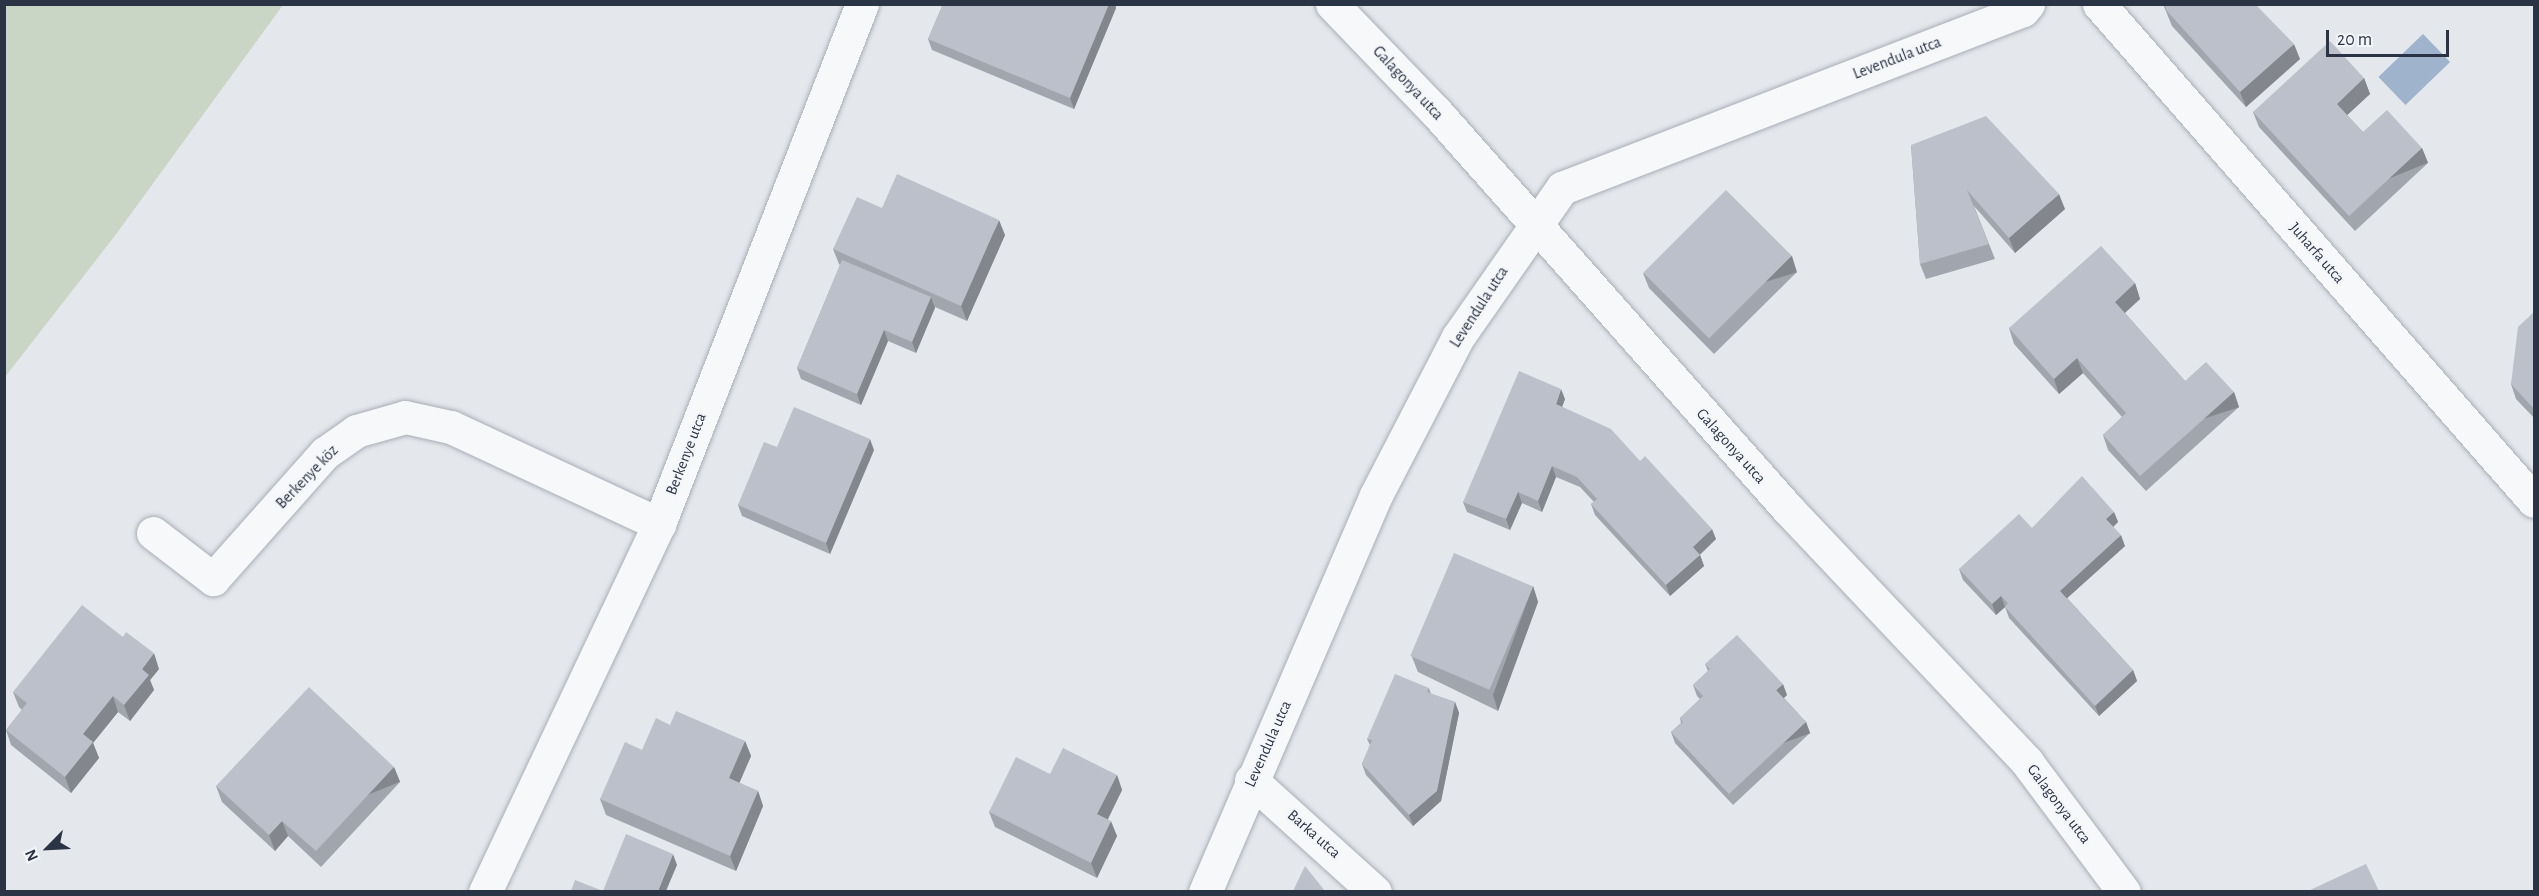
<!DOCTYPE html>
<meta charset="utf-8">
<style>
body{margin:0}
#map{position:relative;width:2539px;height:896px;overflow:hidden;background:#e4e7ec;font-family:"Alegreya Sans",sans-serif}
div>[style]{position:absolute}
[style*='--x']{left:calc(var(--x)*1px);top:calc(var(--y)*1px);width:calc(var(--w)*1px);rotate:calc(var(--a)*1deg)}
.green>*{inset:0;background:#c9d6c5}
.water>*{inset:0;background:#9fb4cc;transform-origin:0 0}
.roads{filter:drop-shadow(0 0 2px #a9aeb7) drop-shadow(0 0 2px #a9aeb7)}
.street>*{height:33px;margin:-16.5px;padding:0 16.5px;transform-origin:16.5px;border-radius:16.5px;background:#f7f8fa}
.wall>*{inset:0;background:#a1a5ae}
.shaded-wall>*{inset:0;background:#83868d;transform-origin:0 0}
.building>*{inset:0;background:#bbc0ca;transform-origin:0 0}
span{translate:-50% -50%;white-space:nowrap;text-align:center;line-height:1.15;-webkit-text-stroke:5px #f4f6f9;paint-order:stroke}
.street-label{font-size:16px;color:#2b3445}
.frame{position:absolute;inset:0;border:6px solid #2b3445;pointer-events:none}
.north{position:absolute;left:18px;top:818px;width:60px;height:60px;-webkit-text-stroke:4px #f4f6f9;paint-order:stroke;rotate:246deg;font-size:16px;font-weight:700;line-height:24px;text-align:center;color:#2b3445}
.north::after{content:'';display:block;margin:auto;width:21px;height:27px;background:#2b3445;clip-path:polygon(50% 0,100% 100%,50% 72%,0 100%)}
.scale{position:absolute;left:2326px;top:30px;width:123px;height:27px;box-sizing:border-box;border:3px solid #2b3445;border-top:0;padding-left:8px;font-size:18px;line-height:21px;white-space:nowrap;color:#2b3445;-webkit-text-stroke:4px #f4f6f9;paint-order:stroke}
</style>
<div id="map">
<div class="green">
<i style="clip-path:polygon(5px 4px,283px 5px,114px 237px,5px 377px)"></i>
</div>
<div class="water">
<i style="left:2423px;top:34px;width:39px;height:62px;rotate:46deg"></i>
</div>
<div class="roads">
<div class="street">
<i style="--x:1332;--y:4;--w:150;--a:46.1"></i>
<i style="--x:1436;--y:112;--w:531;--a:48.44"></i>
<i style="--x:1788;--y:509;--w:348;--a:46.6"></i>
<i style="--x:2027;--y:762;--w:162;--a:53.3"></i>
<i style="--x:2099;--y:4;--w:660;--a:48.81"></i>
<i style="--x:153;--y:533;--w:76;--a:37.5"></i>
<i style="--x:213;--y:579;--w:169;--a:-48.4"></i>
<i style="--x:325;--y:453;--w:38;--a:-35"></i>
<i style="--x:356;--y:431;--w:51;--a:-15.9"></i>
<i style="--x:405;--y:417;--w:47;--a:12.3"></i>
<i style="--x:451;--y:427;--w:230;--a:25"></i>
<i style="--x:1251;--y:780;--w:167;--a:42.1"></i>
<i style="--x:485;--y:892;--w:407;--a:-64.7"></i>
<i style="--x:659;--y:524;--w:558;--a:-68.68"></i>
<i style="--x:1205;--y:892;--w:432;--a:-66.7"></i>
<i style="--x:1376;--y:495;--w:178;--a:-62.6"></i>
<i style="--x:1458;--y:337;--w:182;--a:-55.1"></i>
<i style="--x:1562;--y:188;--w:494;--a:-21.1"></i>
<i style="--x:2023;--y:10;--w:8;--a:-50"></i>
</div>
</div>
<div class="wall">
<i style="clip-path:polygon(943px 4px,1115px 4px,1116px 8px,1074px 109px,932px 50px,928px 39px)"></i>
<i style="clip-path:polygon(2163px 4px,2255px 4px,2300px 59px,2246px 107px,2172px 26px)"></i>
<i style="clip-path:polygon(2364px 78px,2370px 94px,2347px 115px,2363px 132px,2422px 148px,2428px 163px,2355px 231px,2259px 127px,2253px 112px)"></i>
<i style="clip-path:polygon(1911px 145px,2065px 209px,2015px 253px,1974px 206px,1995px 259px,1926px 279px,1920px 264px)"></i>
<i style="clip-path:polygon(882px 208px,1005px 235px,967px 321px,935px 307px,916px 353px,888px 341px,861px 405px,801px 379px,797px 368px,840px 265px,839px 264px,833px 249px)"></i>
<i style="clip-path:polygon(1797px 272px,1714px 354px,1649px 288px,1643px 273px)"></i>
<i style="clip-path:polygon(2135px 283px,2140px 299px,2125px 313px,2185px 381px,2234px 392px,2239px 407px,2146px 491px,2108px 450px,2103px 435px,2122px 417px,2083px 373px,2059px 394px,2014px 344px,2009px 328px)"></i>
<i style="clip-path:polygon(2535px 311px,2535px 419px,2516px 399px,2511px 384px)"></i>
<i style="clip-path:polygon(1565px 399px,1562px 407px,1640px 461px,1716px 539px,1700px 555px,1704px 566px,1670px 596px,1595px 515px,1591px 504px,1594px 502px,1580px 487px,1556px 477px,1542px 512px,1522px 503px,1510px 530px,1467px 512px,1463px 502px)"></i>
<i style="clip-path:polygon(777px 447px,874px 450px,830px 554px,742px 516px,738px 505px)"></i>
<i style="clip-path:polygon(2114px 512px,2118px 522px,2113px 527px,2125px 546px,2067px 598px,2133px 670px,2137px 681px,2099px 716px,2009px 618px,2005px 607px,1996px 615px,1963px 580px,1959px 569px,2032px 528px)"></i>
<i style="clip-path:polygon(1533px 586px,1538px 602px,1498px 711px,1418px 672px,1412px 657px)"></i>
<i style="clip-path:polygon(1705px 664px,1787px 695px,1784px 698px,1806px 722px,1810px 733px,1733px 805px,1675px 743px,1671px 732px,1681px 723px,1680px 718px,1700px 699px,1697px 696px,1693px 685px,1708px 671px)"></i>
<i style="clip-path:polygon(159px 669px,150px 680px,154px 690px,130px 721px,118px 712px,93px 743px,99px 758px,71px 793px,11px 745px,6px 730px,22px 710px,19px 707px,13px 692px)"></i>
<i style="clip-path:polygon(1429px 688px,1431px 694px,1455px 702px,1459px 713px,1441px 801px,1413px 826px,1366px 775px,1362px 764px,1370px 745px,1367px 739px)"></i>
<i style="clip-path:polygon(670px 725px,745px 741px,751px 756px,739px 783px,758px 791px,763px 806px,736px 871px,606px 815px,600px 799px,642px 750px)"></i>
<i style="clip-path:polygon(394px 767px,400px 782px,321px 867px,288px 836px,275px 851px,222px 802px,216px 786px)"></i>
<i style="clip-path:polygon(1050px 774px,1117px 775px,1122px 790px,1108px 819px,1117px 836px,1097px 878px,995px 827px,989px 812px)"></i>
</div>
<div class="shaded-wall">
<i style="clip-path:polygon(1109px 4px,1115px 4px,1116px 8px,1074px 109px,1070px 98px)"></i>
<i style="clip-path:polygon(2294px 44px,2300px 59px,2246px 107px,2240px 92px)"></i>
<i style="clip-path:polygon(2364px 78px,2370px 94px,2343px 119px,2337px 104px)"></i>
<i style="left:2422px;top:148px;width:16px;height:100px;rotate:68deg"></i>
<i style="clip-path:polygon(2059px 194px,2065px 209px,2015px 253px,2009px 238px)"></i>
<i style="clip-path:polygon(999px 220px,1005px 235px,967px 321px,961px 306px)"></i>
<i style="left:1792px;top:256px;width:17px;height:118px;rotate:73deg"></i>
<i style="clip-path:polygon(2135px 283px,2140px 299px,2120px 317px,2115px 302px)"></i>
<i style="clip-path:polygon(931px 297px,935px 308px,916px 353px,912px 342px)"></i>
<i style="clip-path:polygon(884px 330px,888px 341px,861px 405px,857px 394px)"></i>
<i style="clip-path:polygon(2077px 358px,2083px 373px,2059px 394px,2054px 379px)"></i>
<i style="clip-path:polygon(1561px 389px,1565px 399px,1559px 415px,1556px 404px)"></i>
<i style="left:2234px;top:392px;width:16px;height:126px;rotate:72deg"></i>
<i style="clip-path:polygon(870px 439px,874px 450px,830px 554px,826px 543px)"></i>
<i style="clip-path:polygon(1552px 466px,1556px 477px,1542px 512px,1538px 501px)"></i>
<i style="clip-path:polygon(1518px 492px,1522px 503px,1510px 530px,1506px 519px)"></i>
<i style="clip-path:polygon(2114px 512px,2118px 522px,2110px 530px,2106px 519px)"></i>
<i style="clip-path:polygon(1712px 529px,1716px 539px,1697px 557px,1700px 555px,1704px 566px,1670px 596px,1666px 585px,1693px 547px)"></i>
<i style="clip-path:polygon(2121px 535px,2125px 546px,2064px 601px,2060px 591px)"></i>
<i style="clip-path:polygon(1533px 586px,1538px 602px,1498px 711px,1493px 695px)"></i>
<i style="clip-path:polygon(2001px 596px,2005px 607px,1996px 615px,1992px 604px)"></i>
<i style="clip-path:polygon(154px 653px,159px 669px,150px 680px,154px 690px,130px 721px,124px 705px,142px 669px)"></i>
<i style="clip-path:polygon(2133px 670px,2137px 681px,2099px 716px,2095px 706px)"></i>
<i style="clip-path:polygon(1783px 684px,1787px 695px,1780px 701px,1776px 690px)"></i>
<i style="clip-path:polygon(113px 696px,118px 712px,93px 743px,99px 758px,71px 793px,65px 777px,83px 734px)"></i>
<i style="clip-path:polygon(1455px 702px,1459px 713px,1441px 801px,1413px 826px,1409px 815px)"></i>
<i style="left:1806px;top:722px;width:12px;height:105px;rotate:70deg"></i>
<i style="clip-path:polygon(745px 741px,751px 756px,735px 793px,729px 778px)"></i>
<i style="left:394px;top:767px;width:16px;height:115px;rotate:68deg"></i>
<i style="clip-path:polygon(1117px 775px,1122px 790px,1103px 829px,1097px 814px)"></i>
<i style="clip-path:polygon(758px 791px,763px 806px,736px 871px,730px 856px)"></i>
<i style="clip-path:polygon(282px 821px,288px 836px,275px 851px,269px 835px)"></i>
<i style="clip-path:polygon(1111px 821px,1117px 836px,1097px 878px,1091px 863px)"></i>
<i style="clip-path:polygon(673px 854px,677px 865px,666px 891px,658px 891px)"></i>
</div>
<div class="building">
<i style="clip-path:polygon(943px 4px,1109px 4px,1070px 98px,928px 39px)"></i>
<i style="clip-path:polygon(2164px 4px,2255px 4px,2294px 44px,2240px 92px,2167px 11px)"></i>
<i style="clip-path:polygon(2330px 41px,2364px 78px,2337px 104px,2363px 132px,2387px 110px,2422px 148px,2349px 216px,2253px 112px)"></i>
<i style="clip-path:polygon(1986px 116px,2059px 194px,2009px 238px,1967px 190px,1989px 244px,1920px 264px,1911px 145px)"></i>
<i style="clip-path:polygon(897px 174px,999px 220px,961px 306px,833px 249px,857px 197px,882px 208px)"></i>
<i style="left:1726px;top:190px;width:93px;height:117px;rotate:45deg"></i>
<i style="clip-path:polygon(2101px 246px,2135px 283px,2115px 302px,2185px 381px,2206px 362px,2234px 392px,2140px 476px,2103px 435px,2126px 413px,2077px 358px,2054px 379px,2009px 328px)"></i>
<i style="clip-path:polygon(842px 260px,931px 297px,912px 342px,884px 330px,857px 394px,797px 368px)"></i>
<i style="clip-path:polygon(2535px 311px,2535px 410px,2511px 384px,2518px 327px)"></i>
<i style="clip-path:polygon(1519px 371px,1561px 389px,1556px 404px,1611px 429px,1640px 461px,1645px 456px,1712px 529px,1693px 547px,1700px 555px,1666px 585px,1591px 504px,1597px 499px,1577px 477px,1552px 466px,1538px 501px,1518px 492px,1506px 519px,1463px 502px)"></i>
<i style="clip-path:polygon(794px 407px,870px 439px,826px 543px,738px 505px,764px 442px,777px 447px)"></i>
<i style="clip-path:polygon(2082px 476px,2114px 512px,2106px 519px,2121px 535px,2060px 591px,2133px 670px,2095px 706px,2005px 607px,2008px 603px,2001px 596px,1992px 604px,1959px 569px,2019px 514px,2032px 528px)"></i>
<i style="left:1454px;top:553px;width:86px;height:112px;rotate:23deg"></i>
<i style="clip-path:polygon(82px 605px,123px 637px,126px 632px,154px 653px,142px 669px,149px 675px,124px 705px,113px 696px,83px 734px,93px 742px,65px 777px,6px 730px,27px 703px,13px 692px)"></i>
<i style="clip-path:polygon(1737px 635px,1783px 684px,1776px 690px,1806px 722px,1729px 794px,1671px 732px,1683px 722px,1680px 718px,1703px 696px,1693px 685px,1710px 669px,1705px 664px)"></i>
<i style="clip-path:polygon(1395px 674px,1429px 688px,1427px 692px,1455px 702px,1437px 791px,1409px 815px,1362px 764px,1372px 740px,1367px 739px)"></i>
<i style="clip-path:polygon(309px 687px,394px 767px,316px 851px,282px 821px,269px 835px,216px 786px)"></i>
<i style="clip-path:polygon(676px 711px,745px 741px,729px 778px,758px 791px,730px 856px,600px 799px,625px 742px,642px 750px,656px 718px,670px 725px)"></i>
<i style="clip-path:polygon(1063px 748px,1117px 775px,1097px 814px,1111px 821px,1091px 863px,989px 812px,1016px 757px,1050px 774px)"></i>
<i style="clip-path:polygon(626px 834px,673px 854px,658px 891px,603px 891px)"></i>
<i style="clip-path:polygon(2366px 864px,2379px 891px,2308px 891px)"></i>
<i style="clip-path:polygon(1305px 866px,1325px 891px,1293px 891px)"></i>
<i style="clip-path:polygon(575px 880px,603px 891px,571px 891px)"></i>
</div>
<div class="street-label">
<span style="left:1897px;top:58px;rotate:-21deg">Levendula utca</span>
<span style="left:1408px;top:83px;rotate:47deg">Galagonya utca</span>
<span style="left:2317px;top:253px;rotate:49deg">Juharfa utca</span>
<span style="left:1479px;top:307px;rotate:-57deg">Levendula utca</span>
<span style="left:1731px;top:446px;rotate:48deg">Galagonya utca</span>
<span style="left:686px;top:454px;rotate:-69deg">Berkenye utca</span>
<span style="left:307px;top:477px;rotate:-46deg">Berkenye köz</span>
<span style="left:1268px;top:744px;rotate:-66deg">Levendula utca</span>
<span style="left:2059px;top:804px;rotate:53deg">Galagonya utca</span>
<span style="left:1314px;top:834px;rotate:41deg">Barka utca</span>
</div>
<div class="frame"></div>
<div class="north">N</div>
<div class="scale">20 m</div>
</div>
